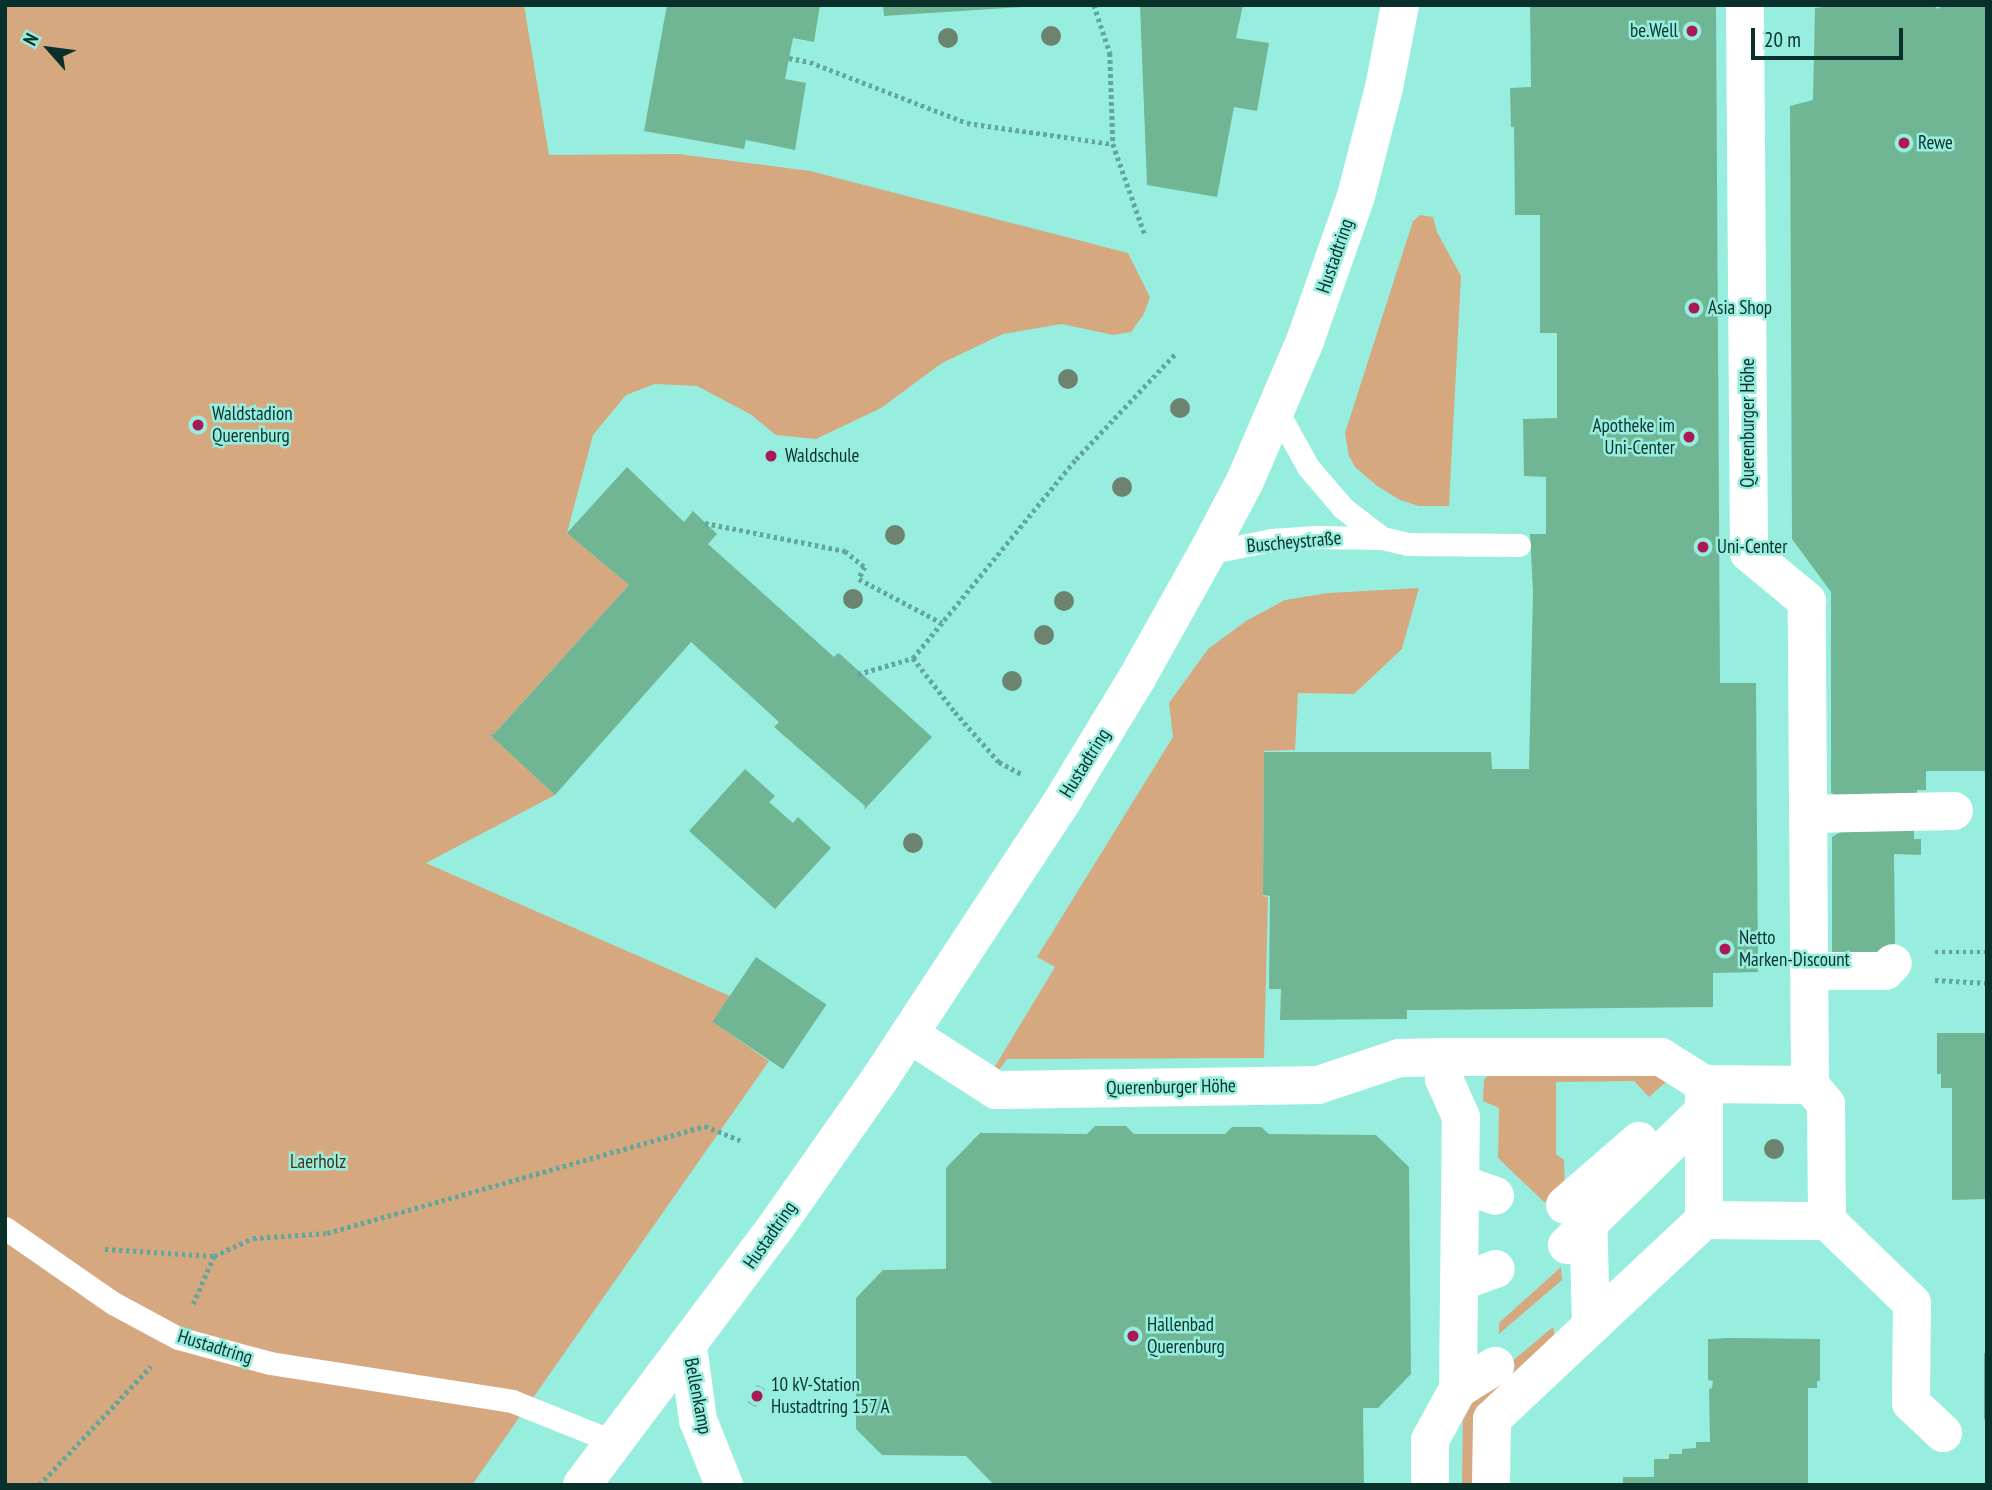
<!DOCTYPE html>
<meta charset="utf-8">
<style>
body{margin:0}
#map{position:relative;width:1992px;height:1490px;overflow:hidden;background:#97eedf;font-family:"PT Sans Narrow",sans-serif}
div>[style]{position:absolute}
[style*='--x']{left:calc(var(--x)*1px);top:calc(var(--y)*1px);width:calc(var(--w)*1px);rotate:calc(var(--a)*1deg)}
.green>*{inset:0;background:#d6a880}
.building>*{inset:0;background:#70b694;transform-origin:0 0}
.path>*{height:4.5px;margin-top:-2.25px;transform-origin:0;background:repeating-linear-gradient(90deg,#62a79c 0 3.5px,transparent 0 7px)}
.lane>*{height:23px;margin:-11.5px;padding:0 11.5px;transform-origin:11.5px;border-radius:11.5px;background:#fff}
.street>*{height:38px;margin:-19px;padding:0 19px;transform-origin:19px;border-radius:19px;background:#fff}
.secondary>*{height:38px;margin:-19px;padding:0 19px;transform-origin:19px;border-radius:19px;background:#fff}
.trees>*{width:20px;height:20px;margin:-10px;border-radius:50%;background:#6c846f}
.dots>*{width:19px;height:19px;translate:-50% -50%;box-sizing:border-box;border:4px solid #97eedf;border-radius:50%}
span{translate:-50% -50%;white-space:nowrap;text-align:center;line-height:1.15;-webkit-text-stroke:5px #97eedf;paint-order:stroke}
.poi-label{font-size:19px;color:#0a302b}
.right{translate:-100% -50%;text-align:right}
.left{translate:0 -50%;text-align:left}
.street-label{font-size:19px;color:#0a302b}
.park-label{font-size:19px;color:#492d13}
.frame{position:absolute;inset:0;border:7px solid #0a302b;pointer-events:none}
.north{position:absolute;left:14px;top:14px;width:70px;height:70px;-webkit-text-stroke:5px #97eedf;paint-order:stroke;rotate:298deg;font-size:19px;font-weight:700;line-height:28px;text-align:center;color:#0a302b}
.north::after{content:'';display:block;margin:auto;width:24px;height:32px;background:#0a302b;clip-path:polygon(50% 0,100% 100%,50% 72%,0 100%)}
.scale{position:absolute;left:1751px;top:28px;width:152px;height:32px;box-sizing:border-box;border:4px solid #0a302b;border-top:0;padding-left:9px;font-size:21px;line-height:24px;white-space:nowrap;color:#0a302b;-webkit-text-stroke:5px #97eedf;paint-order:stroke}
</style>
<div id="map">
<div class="green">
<i style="clip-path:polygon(5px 5px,524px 5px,549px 155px,678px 154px,810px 171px,1128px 253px,1150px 297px,1144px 314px,1131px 332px,1113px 335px,1062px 324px,1003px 334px,942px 363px,881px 408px,816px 439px,776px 435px,750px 414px,697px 386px,655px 384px,626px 395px,593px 435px,567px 533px,629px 585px,494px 734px,490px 735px,555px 795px,426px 863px,730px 996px,713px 1022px,769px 1061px,472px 1485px,5px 1485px)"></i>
<i style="clip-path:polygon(1420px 215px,1433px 217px,1437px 232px,1461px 276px,1449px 506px,1419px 506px,1400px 500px,1376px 485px,1355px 467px,1349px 456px,1345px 433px,1413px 221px)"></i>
<i style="clip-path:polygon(1419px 588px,1402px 649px,1354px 694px,1298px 693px,1295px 750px,1264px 751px,1263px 896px,1268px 897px,1264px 1058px,1007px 1059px,999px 1070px,994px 1068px,1055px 967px,1037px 957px,1173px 737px,1169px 703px,1208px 649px,1246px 621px,1285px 600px,1328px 593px)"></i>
<i style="clip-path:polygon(1491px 1071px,1656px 1072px,1666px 1082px,1649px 1097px,1634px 1081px,1556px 1082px,1556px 1154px,1564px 1160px,1565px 1191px,1556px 1200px,1544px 1202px,1498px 1158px,1499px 1108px,1483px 1101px,1484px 1080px)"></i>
<i style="clip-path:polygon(1561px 1267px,1562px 1280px,1499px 1334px,1499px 1323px)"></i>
<i style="clip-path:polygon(1553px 1327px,1557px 1345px,1482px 1417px,1481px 1485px,1462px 1485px,1463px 1411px,1475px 1392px)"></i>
</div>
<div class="building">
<i style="clip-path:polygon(667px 5px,820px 5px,814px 42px,793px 38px,785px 79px,806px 83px,795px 150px,746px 140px,744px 149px,644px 131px)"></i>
<i style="clip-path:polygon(883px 5px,1022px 5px,1022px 7px,884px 16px)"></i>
<i style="clip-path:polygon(1140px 5px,1243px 5px,1236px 38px,1269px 43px,1257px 111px,1234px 107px,1217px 197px,1147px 185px)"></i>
<i style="clip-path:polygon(1530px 5px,1716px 5px,1720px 683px,1756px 683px,1758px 972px,1713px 973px,1713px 1007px,1421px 1010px,1407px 1010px,1407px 1019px,1280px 1020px,1281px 989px,1269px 989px,1270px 896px,1263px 895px,1264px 752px,1491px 752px,1492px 769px,1529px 769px,1533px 592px,1530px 534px,1546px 534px,1546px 477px,1524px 476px,1523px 419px,1557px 418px,1557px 333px,1540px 333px,1540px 215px,1515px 215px,1514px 127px,1511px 127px,1510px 88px,1531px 87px)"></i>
<i style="clip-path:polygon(1842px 5px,1932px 5px,1938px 9px,1942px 5px,1987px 5px,1987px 771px,1926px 771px,1926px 790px,1917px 790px,1917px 800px,1848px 801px,1831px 793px,1831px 592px,1792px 539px,1790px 106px,1813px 100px,1815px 8px)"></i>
<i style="clip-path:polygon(627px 467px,684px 522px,693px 511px,717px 534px,708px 544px,834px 657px,838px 653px,841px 655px,932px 737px,864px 810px,865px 806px,774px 727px,779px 722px,691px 642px,555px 795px,490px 735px,494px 734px,629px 585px,567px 533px)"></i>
<i style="clip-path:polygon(745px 769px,775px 796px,769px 802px,793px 823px,798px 817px,831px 848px,775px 909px,689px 831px)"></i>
<i style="clip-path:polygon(1847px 828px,1914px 829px,1914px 839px,1921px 839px,1921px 855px,1894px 854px,1895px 944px,1874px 962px,1832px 962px,1832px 837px)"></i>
<i style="left:756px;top:957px;width:85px;height:78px;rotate:34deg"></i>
<i style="clip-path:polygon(1937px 1033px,1987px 1033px,1987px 1199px,1952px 1200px,1952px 1088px,1941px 1088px,1941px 1074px,1937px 1074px)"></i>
<i style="clip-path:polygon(1095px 1126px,1126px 1126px,1134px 1134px,1225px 1134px,1232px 1127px,1261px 1127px,1269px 1134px,1376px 1135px,1409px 1167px,1411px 1374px,1378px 1408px,1363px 1408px,1364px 1485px,994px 1485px,966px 1456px,882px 1455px,856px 1429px,856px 1298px,883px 1270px,946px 1269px,946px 1168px,980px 1133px,1087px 1134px)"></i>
<i style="clip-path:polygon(1729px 1338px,1820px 1339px,1820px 1381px,1817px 1381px,1817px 1388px,1808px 1388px,1808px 1485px,1623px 1485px,1623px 1477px,1654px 1477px,1654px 1459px,1669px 1459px,1669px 1454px,1682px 1454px,1682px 1449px,1696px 1448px,1696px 1442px,1710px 1442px,1709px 1389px,1712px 1388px,1713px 1381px,1708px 1380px,1708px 1339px)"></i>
<i style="left:1984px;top:1353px;width:3px;height:66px"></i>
<i style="left:757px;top:1385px;width:9px;height:20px;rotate:27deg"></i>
</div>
<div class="path">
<i style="--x:1094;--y:5;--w:51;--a:71.6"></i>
<i style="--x:1110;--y:53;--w:91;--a:88.1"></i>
<i style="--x:1113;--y:144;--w:96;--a:70.6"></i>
<i style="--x:789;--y:58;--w:21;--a:11"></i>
<i style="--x:810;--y:62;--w:168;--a:21.2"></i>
<i style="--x:967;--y:123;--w:148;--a:8.2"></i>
<i style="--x:705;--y:523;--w:143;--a:11.3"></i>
<i style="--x:845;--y:551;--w:26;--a:39"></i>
<i style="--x:865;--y:567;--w:13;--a:117"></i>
<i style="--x:859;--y:579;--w:94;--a:27.9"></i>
<i style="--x:913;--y:658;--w:68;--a:52.1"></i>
<i style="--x:955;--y:712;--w:67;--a:48.7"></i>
<i style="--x:999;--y:762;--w:27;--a:28"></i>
<i style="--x:858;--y:674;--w:57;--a:-16.2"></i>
<i style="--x:913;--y:658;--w:257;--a:-50.7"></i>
<i style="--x:1076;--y:459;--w:144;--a:-46.7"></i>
<i style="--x:1935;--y:952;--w:52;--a:0"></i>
<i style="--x:1935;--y:980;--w:52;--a:3.3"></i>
<i style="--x:105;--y:1249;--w:109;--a:3.7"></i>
<i style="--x:214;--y:1256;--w:43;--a:-24.8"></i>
<i style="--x:253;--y:1238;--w:74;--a:-3.9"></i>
<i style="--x:327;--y:1233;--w:393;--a:-15.8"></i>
<i style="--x:705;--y:1126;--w:38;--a:22"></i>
<i style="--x:193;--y:1304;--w:52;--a:-66.4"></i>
<i style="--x:39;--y:1485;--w:163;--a:-46.7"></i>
</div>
<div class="lane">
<i style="--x:1277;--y:411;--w:64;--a:61"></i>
<i style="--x:1308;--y:467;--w:54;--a:49.5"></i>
<i style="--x:1343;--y:508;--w:49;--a:37.6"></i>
<i style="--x:1207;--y:553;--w:66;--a:-11.3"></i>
<i style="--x:1272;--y:540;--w:44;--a:-3.9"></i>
<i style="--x:1316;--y:537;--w:66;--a:0.9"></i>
<i style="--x:1382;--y:538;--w:26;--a:13"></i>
<i style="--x:1407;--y:544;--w:112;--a:0.5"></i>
<i style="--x:5;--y:1228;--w:131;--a:34.8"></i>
<i style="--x:113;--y:1303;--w:74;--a:28.3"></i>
<i style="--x:178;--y:1338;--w:95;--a:15.2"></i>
<i style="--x:270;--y:1363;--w:245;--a:8.9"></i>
<i style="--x:512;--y:1401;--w:108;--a:21.8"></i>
</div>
<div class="street">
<i style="--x:1808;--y:814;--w:146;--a:-1.2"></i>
<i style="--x:1809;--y:971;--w:76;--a:0"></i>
<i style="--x:1885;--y:971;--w:11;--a:-45"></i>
<i style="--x:909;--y:1034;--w:103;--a:32.8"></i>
<i style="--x:996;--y:1090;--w:322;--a:-0.9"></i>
<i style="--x:1318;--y:1085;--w:85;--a:-18.4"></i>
<i style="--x:1399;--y:1058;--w:45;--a:-1.3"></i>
<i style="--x:1444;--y:1057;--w:217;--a:0"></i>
<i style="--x:1661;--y:1057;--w:51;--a:32.1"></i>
<i style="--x:1704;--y:1084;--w:106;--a:0.5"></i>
<i style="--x:1810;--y:1085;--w:484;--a:-90.4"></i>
<i style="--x:1807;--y:601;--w:75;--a:-140.4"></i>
<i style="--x:1749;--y:553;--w:548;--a:-90.42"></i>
<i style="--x:1810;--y:1085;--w:25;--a:50"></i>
<i style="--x:1826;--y:1104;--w:117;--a:89.5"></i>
<i style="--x:1461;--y:1184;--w:36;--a:19"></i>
<i style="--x:1565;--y:1205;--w:98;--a:-40.9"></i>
<i style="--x:1588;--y:1209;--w:117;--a:88.5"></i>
<i style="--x:1704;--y:1220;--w:123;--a:0.5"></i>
<i style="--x:1827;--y:1221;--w:118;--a:44"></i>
<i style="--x:1912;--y:1303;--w:100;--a:90.6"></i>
<i style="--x:1911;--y:1403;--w:44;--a:43.2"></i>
<i style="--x:1567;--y:1245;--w:192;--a:-44.4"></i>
<i style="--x:1460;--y:1282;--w:38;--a:-20"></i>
<i style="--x:688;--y:1347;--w:74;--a:82.2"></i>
<i style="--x:698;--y:1420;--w:70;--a:68.2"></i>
<i style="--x:1458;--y:1389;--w:44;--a:-31.9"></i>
<i style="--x:1430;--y:1485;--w:45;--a:-90"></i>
<i style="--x:1430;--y:1440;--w:58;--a:-61.2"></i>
<i style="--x:1458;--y:1389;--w:272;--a:-89.4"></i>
<i style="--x:1461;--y:1117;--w:42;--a:-114.1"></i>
<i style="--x:1444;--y:1079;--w:22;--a:-90"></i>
<i style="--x:1491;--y:1485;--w:66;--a:-89.1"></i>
<i style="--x:1492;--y:1419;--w:291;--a:-43.2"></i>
<i style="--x:1704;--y:1220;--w:136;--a:-90"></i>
</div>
<div class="secondary">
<i style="--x:582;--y:1485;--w:321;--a:-53.1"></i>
<i style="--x:775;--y:1228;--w:184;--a:-54.9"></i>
<i style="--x:881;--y:1077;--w:334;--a:-56.7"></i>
<i style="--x:1064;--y:798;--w:140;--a:-58.7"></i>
<i style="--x:1137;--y:678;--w:143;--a:-60.8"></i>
<i style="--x:1207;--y:553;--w:81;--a:-62.2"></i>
<i style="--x:1245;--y:481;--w:152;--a:-66.8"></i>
<i style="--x:1305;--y:341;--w:154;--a:-70.6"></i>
<i style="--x:1356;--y:196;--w:112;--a:-75.5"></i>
<i style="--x:1384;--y:88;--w:85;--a:-79.1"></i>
</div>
<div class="trees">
<i style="left:1051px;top:36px"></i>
<i style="left:948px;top:38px"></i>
<i style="left:1068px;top:379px"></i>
<i style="left:1180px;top:408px"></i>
<i style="left:1122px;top:487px"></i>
<i style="left:895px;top:535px"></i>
<i style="left:853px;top:599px"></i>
<i style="left:1064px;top:601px"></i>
<i style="left:1044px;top:635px"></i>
<i style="left:1012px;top:681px"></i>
<i style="left:913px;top:843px"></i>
<i style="left:1774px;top:1149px"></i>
</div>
<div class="dots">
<i style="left:1692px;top:31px;background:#a91956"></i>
<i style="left:1904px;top:143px;background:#a91956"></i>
<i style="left:1694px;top:308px;background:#a91956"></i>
<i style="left:198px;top:425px;background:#a91956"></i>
<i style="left:1689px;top:437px;background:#a91956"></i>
<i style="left:771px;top:456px;background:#a91956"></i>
<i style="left:1703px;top:547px;background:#a91956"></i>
<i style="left:1725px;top:949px;background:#a91956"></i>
<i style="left:1133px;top:1336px;background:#a91956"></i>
<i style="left:757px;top:1396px;background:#a91956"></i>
</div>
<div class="poi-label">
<span class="right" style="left:1678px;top:31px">be.Well</span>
<span class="left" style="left:1918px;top:143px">Rewe</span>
<span class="left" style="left:1708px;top:308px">Asia Shop</span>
<span class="left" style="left:212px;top:425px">Waldstadion<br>Querenburg</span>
<span class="right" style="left:1675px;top:437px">Apotheke im<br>Uni-Center</span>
<span class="left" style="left:785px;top:456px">Waldschule</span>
<span class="left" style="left:1717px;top:547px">Uni-Center</span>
<span class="left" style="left:1739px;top:949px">Netto<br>Marken-Discount</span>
<span class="left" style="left:1147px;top:1336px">Hallenbad<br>Querenburg</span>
<span class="left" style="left:771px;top:1396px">10 kV-Station<br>Hustadtring 157 A</span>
</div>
<div class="street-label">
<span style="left:1335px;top:256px;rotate:-71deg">Hustadtring</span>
<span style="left:1748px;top:423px;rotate:-90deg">Querenburger Höhe</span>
<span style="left:1294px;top:542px;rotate:-5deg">Buscheystraße</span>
<span style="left:1085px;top:763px;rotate:-58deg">Hustadtring</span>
<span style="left:1171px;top:1087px;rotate:-1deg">Querenburger Höhe</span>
<span style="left:770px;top:1235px;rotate:-55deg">Hustadtring</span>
<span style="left:215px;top:1347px;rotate:17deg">Hustadtring</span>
<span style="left:698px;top:1396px;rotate:79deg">Bellenkamp</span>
</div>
<div class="park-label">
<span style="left:318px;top:1162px">Laerholz</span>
</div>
<div class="frame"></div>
<div class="north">N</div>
<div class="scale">20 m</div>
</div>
